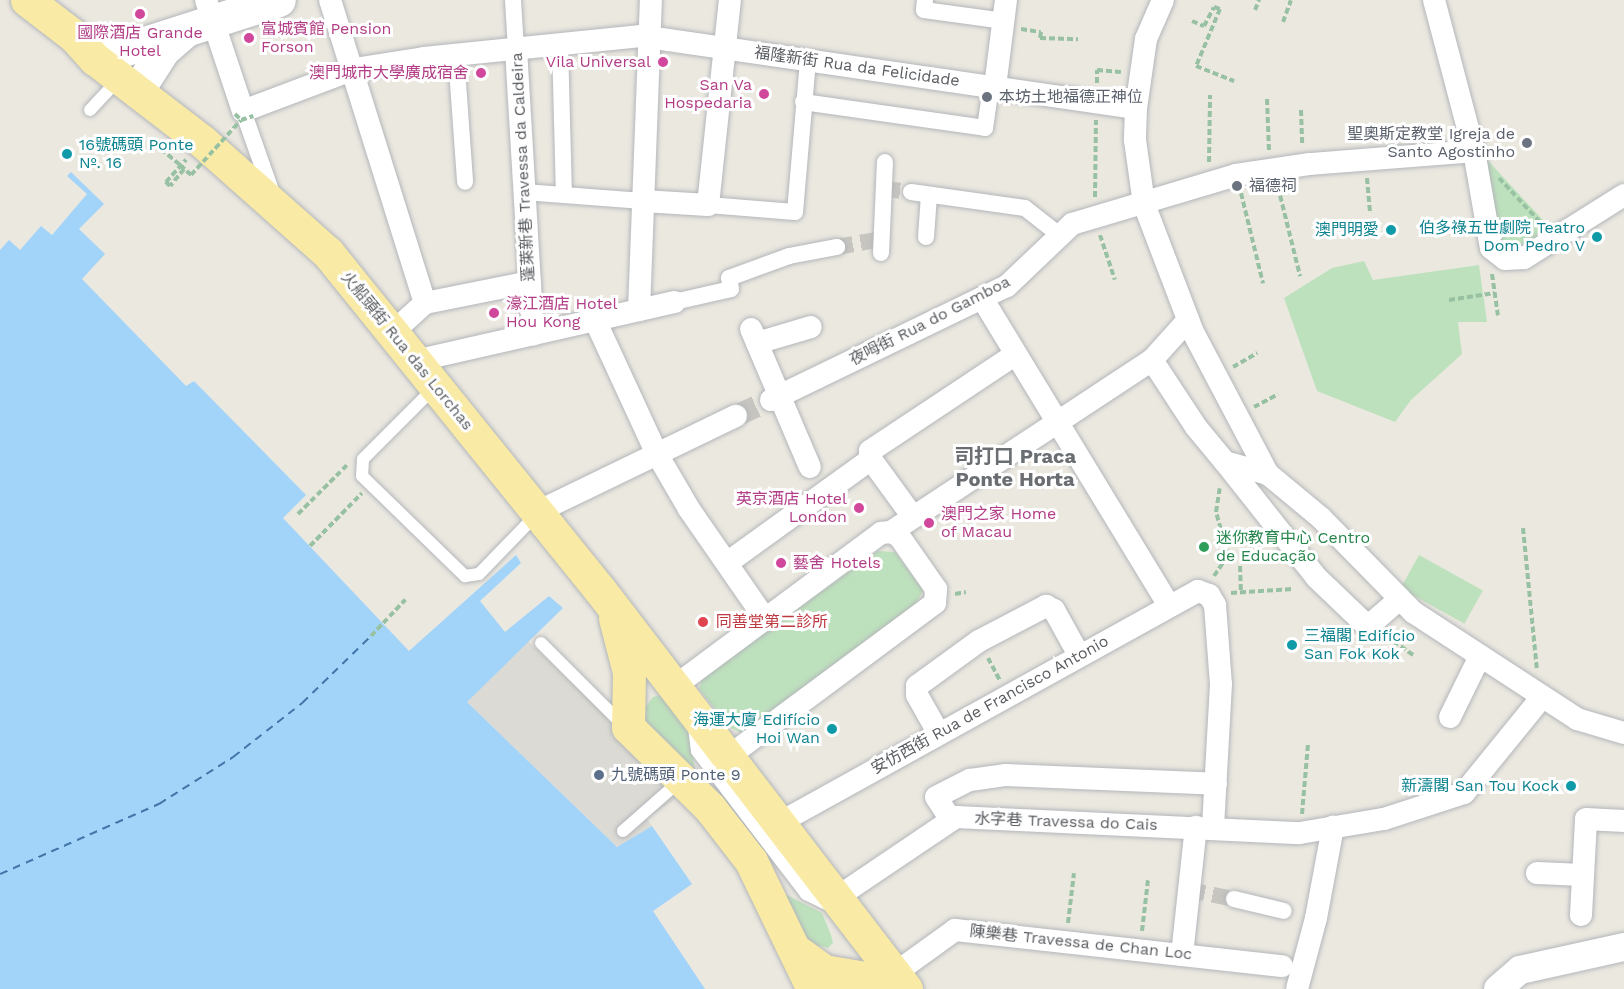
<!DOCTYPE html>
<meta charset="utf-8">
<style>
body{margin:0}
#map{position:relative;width:1624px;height:989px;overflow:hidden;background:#ebe8e0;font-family:"Work Sans","Noto Sans SC",sans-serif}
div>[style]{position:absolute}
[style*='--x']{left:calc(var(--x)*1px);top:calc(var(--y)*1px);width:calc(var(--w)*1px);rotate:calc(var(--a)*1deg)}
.industrial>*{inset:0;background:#dcdad4}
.green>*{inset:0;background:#bee1bd;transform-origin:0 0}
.water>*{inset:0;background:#a2d4f9}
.ferry>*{height:1.5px;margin-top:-0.75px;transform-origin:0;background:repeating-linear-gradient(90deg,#4276a9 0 8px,transparent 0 14px)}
.pedestrian-tunnel>*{height:16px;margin-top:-8px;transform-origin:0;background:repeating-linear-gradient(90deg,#c6c5c0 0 16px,transparent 0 24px)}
.minor-tunnel>*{height:22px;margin-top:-11px;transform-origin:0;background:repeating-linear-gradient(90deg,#c6c5c0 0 22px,transparent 0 33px)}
.path>*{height:4px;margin-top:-2px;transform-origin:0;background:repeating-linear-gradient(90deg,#97c1a2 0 6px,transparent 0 9px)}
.roads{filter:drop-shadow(0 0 2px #b3b6ba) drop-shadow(0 0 2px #b3b6ba)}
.service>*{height:12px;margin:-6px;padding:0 6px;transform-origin:6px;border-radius:6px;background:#fff}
.pedestrian>*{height:16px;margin:-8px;padding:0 8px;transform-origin:8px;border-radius:8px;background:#fff}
.minor>*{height:22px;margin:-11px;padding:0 11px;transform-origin:11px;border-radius:11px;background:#fff}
.tertiary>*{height:28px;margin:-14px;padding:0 14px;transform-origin:14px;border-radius:14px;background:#fff}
.secondary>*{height:33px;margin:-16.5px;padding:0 16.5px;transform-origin:16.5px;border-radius:16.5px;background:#fff}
.primary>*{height:33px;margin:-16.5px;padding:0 16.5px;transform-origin:16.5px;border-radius:16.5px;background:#f9eba6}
.path-bridge>*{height:4px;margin-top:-2px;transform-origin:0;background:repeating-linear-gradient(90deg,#97c1a2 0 6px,transparent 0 9px)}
.dots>*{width:16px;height:16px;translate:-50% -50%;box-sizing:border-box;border:3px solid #fff;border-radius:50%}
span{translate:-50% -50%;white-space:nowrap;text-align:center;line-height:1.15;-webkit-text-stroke:6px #fff;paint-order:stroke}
.hotel-label{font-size:16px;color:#b23c85}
.left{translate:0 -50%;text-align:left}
.right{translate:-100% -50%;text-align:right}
.street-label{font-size:16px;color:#595c60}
.worship-label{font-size:16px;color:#5b616d}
.culture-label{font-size:16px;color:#0d838f}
.leisure-label{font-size:16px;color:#27864d}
.health-label{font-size:16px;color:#be3a42}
.service-label{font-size:16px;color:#4e5e75}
.quarter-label{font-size:20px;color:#6a6e72;font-weight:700}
</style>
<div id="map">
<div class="industrial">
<i style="clip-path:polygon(527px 640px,685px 792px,647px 819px,652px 826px,617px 847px,467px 702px)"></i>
</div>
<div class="green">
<i style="clip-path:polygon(1480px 152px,1554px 232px,1523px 252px,1501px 250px)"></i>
<i style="clip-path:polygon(1364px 261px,1373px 280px,1479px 265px,1487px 322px,1458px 322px,1462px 354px,1411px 400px,1395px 422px,1317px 391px,1284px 298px,1332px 268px)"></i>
<i style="clip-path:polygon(878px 551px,895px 552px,923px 590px,917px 603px,742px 733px,729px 727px,699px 689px,702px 677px)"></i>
<i style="left:1419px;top:555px;width:73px;height:38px;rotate:29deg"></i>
<i style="clip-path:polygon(660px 695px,686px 719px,697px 780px,785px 894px,822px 913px,831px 935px,833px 943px,828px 948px,812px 944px,650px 746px,641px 713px,653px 697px)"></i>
</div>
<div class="water">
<i style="clip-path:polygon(71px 172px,104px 204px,79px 229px,105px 254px,82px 279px,186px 386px,194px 381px,306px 495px,283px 518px,409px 651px,516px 555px,521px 563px,480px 601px,505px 632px,549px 596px,563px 608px,467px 702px,617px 847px,652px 826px,692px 884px,653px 911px,705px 989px,0 989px,0 250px,9px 240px,20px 250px,41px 226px,52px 235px,87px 194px,67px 176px)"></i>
</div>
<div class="ferry">
<i style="--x:0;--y:874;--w:174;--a:-23.8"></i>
<i style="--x:159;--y:804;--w:88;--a:-32.4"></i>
<i style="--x:233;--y:757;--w:88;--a:-38"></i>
<i style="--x:302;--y:703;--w:96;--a:-44.2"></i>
</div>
<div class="pedestrian-tunnel">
<i style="--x:884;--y:189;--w:27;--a:6"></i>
<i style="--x:837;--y:247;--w:46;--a:-10.1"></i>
<i style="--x:1189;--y:890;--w:46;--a:11.3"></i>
</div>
<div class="minor-tunnel">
<i style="--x:736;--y:416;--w:38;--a:-25"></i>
</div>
<div class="path">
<i style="--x:1255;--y:10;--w:11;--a:-68"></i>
<i style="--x:1192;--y:21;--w:13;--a:23"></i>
<i style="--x:1204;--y:26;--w:21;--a:-62"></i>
<i style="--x:1214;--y:7;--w:6;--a:18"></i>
<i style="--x:1220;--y:9;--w:62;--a:112.8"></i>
<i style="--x:1196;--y:66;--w:41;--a:21.5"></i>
<i style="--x:1283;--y:22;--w:23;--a:-70"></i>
<i style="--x:1021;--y:29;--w:20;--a:9"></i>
<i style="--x:1041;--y:32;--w:6;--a:99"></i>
<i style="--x:1040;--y:38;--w:38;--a:2"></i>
<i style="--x:1097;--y:83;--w:13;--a:-90"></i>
<i style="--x:1097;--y:70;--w:24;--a:5"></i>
<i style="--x:1267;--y:99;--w:52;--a:87.8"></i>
<i style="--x:1301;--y:110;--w:36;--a:88"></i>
<i style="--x:166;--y:143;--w:8;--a:130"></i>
<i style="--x:161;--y:149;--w:25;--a:40"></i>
<i style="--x:1209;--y:162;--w:67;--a:-89.1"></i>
<i style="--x:184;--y:169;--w:22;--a:129"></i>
<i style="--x:170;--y:186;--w:6;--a:-135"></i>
<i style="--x:166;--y:182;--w:30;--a:-48"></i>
<i style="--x:1367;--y:178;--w:35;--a:85"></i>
<i style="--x:1499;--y:178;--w:62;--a:47"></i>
<i style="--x:1278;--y:187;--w:92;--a:76.1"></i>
<i style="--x:1241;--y:193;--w:93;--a:76.3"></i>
<i style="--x:1095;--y:197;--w:77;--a:-89.3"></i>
<i style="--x:1100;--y:235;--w:47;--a:71.6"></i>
<i style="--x:1492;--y:274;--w:42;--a:81.9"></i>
<i style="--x:1449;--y:300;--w:46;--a:-8.8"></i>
<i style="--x:1233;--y:367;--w:28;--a:-30"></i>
<i style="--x:1254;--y:407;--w:27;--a:-28"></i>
<i style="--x:298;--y:514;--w:71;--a:-45"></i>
<i style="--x:1523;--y:528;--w:143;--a:84.4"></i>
<i style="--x:310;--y:546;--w:74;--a:-45.5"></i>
<i style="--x:1240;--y:566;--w:27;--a:88"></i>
<i style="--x:1214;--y:576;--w:25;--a:-56"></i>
<i style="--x:1228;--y:555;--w:45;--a:-105.6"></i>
<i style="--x:1216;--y:512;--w:24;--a:-81"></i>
<i style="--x:1231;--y:593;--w:62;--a:-3.7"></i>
<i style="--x:955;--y:594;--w:11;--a:-10"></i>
<i style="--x:371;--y:636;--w:50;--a:-46.6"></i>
<i style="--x:1386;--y:636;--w:35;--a:35"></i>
<i style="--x:988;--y:658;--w:26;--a:62"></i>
<i style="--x:1302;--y:814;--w:70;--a:-85.1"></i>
<i style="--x:1068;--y:923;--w:50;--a:-83.2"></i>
<i style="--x:1142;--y:931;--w:51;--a:-83.3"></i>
</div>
<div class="roads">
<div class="service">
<i style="--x:90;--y:110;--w:42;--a:-46.9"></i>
<i style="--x:434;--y:388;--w:100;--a:135"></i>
<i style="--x:363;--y:459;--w:17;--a:93"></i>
<i style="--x:362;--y:476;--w:144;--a:44.2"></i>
<i style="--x:465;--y:576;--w:14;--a:-8"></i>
<i style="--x:479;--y:574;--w:83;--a:-46"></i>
<i style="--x:541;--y:643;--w:115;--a:45"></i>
<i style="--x:694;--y:727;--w:24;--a:83"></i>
<i style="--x:697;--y:751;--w:180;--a:52.7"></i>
<i style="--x:806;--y:894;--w:28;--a:26"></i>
<i style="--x:623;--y:831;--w:76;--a:-41.3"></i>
</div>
<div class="pedestrian">
<i style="--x:513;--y:0;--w:49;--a:86.5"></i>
<i style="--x:925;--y:0;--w:10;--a:96"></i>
<i style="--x:924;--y:10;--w:81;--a:7.8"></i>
<i style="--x:560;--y:44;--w:151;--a:88.5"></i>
<i style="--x:456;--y:55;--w:127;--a:85.9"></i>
<i style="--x:803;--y:102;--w:184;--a:8.1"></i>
<i style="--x:985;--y:128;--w:41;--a:-81.7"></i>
<i style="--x:243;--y:111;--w:90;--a:70.6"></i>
<i style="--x:524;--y:192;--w:119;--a:4.3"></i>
<i style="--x:911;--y:192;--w:115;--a:8"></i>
<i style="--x:1025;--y:208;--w:42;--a:38.2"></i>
<i style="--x:708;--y:205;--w:87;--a:4.6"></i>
<i style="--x:795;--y:212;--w:153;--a:-85.1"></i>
<i style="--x:926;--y:237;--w:42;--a:-85.9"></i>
<i style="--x:881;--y:253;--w:91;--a:-87.5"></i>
<i style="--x:674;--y:302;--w:58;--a:-12.8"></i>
<i style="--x:731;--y:289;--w:11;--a:-100"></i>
<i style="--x:729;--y:278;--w:64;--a:-20.1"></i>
<i style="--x:789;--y:256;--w:49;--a:-10.6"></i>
<i style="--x:1234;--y:899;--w:51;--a:13.5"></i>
</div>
<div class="minor">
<i style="--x:206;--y:0;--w:117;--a:71.6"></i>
<i style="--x:243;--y:111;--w:119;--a:-20.7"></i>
<i style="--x:354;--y:69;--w:71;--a:-8.9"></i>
<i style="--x:424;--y:58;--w:218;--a:-5.8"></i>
<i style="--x:641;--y:36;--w:500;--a:8.28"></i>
<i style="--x:330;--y:0;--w:318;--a:72.6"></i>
<i style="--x:1163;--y:0;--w:43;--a:113.6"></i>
<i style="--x:1146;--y:39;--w:70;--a:98.2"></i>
<i style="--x:1136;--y:108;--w:32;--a:92"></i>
<i style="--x:1135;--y:140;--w:65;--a:82"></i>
<i style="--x:1144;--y:204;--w:137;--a:69.1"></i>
<i style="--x:1193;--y:332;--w:161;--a:62.2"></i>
<i style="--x:1434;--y:0;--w:156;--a:75.2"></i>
<i style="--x:1474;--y:151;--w:98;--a:80.1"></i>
<i style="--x:1491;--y:248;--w:18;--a:38"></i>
<i style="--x:1505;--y:259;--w:19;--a:-3"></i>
<i style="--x:1524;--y:258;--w:118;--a:-32.2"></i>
<i style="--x:516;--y:49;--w:286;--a:86.6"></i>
<i style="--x:995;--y:87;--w:88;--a:-82.8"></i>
<i style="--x:643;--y:201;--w:65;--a:3.5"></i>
<i style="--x:708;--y:205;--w:206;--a:-83.9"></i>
<i style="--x:982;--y:298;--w:359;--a:58.7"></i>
<i style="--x:639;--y:310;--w:310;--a:-87.8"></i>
<i style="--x:595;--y:320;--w:148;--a:65.2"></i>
<i style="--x:657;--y:454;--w:64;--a:59.8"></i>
<i style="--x:689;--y:509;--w:135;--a:55.3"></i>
<i style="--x:751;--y:329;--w:150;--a:66.9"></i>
<i style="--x:392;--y:333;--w:45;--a:-42.3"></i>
<i style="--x:425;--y:303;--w:107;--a:-11.3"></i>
<i style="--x:757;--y:343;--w:56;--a:-16.5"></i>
<i style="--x:1152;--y:360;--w:80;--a:56.7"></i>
<i style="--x:1196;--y:427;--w:45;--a:50.4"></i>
<i style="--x:1225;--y:462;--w:45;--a:15.6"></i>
<i style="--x:1268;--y:474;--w:69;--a:39.7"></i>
<i style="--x:1321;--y:518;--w:132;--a:45.6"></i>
<i style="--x:1413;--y:612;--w:196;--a:33.1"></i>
<i style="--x:1577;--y:719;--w:49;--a:16.6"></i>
<i style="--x:415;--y:361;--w:266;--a:-12.8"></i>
<i style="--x:771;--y:400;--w:262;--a:-25.8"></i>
<i style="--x:1007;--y:286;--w:90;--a:-43.6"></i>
<i style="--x:1072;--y:224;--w:171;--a:-16.6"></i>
<i style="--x:1236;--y:175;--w:75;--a:-8.5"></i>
<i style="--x:1310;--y:164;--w:165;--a:-4.5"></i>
<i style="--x:1225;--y:462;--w:148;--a:51.6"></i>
<i style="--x:1317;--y:578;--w:64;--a:43.7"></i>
<i style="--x:1363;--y:622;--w:9;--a:6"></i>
<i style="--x:1372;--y:623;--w:37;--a:-41"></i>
<i style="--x:537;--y:512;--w:221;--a:-25.8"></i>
<i style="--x:913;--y:517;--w:73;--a:-126.1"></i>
<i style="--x:870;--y:458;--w:7;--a:-90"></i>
<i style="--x:870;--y:451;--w:175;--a:-33.6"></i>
<i style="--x:891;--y:532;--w:313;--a:-33.4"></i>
<i style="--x:1152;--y:360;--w:54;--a:-48"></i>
<i style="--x:727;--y:563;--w:178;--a:-35.8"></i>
<i style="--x:675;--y:686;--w:257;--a:-36.6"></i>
<i style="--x:881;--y:533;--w:10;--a:-6"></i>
<i style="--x:891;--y:532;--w:9;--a:27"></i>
<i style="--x:899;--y:536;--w:65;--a:55.1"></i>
<i style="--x:936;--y:589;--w:14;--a:94"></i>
<i style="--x:935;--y:603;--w:258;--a:143.4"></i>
<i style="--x:1450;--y:717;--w:68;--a:-63.8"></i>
<i style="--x:939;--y:734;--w:45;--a:-119.4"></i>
<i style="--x:917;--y:695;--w:9;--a:-90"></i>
<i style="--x:917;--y:686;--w:77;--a:-36"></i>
<i style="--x:979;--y:641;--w:76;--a:-27.6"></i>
<i style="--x:1046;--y:606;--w:9;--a:27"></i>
<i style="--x:1054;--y:610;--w:51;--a:60.9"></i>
<i style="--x:951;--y:820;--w:27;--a:-123"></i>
<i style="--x:936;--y:797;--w:38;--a:-27"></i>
<i style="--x:970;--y:780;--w:35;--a:-8"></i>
<i style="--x:1005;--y:775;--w:211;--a:2.4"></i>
<i style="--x:779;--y:823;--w:479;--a:-29"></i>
<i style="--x:1198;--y:591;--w:12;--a:20"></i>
<i style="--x:1209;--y:595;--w:12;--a:59"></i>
<i style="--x:1215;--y:605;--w:79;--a:85.7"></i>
<i style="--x:1221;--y:684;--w:144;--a:93.2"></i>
<i style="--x:1537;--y:873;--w:46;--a:2.5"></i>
<i style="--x:836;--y:898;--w:145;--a:-34"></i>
<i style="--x:956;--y:817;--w:344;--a:2.7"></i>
<i style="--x:1300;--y:833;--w:85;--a:-9.5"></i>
<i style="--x:1384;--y:819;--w:84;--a:-18"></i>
<i style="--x:1464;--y:793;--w:124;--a:-50.9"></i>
<i style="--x:1581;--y:915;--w:96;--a:-87"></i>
<i style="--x:1586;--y:819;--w:38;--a:3"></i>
<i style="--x:1182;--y:955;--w:129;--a:-83.8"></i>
<i style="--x:894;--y:974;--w:75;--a:-35.8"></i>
<i style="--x:955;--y:930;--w:329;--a:6.3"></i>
<i style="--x:1297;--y:989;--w:73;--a:-75"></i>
<i style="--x:1316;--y:918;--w:93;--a:-79.4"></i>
</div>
<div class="tertiary">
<i style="--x:1498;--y:989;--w:29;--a:-41"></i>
<i style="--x:1520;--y:970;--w:107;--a:-12.5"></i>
</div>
<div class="secondary">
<i style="--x:95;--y:59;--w:193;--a:-17.8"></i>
<i style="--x:137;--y:91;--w:49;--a:-57.6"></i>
<i style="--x:163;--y:50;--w:29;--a:-41"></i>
</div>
<div class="primary">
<i style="--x:27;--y:0;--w:59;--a:37.5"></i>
<i style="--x:74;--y:36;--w:31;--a:48"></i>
<i style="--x:95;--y:59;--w:136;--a:37.5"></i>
<i style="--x:203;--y:142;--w:167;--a:41.6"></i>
<i style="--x:328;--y:253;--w:433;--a:51.1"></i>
<i style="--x:600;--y:590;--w:503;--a:52.51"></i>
<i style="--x:615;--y:618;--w:56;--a:75.5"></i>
<i style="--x:629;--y:672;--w:55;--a:91"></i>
<i style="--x:628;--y:727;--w:115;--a:44.6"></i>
<i style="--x:710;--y:808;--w:67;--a:52.3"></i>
<i style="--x:751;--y:861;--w:142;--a:64.2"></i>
<i style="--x:795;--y:950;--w:36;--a:36"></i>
<i style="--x:824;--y:971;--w:60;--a:9.6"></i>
<i style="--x:883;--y:981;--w:22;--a:22"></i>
</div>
</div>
<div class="path-bridge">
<i style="--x:235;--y:114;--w:8;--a:45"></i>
<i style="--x:241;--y:120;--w:13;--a:-18"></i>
<i style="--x:180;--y:165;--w:15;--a:42"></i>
<i style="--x:191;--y:175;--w:74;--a:-47.7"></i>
</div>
<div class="dots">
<i style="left:140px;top:14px;background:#d1479c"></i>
<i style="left:249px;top:38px;background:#d1479c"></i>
<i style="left:663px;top:62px;background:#d1479c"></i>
<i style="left:481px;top:73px;background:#d1479c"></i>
<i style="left:764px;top:94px;background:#d1479c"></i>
<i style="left:987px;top:97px;background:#6b7280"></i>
<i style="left:1527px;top:143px;background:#6b7280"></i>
<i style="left:67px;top:154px;background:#0f9aa8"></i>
<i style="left:1237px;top:186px;background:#6b7280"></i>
<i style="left:1391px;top:230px;background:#0f9aa8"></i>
<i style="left:1597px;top:237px;background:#0f9aa8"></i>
<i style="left:494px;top:313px;background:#d1479c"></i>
<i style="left:859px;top:508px;background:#d1479c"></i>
<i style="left:929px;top:523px;background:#d1479c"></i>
<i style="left:1204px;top:547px;background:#2e9e5b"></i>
<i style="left:781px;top:563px;background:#d1479c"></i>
<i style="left:703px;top:622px;background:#e0444e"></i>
<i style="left:1292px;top:645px;background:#0f9aa8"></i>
<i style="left:832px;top:729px;background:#0f9aa8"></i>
<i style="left:599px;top:775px;background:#5c6f8a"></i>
<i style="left:1571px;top:786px;background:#0f9aa8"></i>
</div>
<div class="hotel-label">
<span class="left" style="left:261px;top:38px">富城賓館 Pension<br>Forson</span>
<span style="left:140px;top:42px">國際酒店 Grande<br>Hotel</span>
<span class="right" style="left:651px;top:62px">Vila Universal</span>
<span class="right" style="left:469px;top:73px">澳門城市大學廣成宿舍</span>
<span class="right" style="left:752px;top:94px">San Va<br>Hospedaria</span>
<span class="left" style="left:506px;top:313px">濠江酒店 Hotel<br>Hou Kong</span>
<span class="right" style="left:847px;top:508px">英京酒店 Hotel<br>London</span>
<span class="left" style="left:941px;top:523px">澳門之家 Home<br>of Macau</span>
<span class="left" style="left:793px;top:563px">藝舍 Hotels</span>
</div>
<div class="street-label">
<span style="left:857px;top:67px;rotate:8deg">福隆新街 Rua da Felicidade</span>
<span style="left:523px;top:167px;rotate:-93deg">蓬萊新巷 Travessa da Caldeira</span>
<span style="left:930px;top:321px;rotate:-27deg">夜呣街 Rua do Gamboa</span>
<span style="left:407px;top:351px;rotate:51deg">火船頭街 Rua das Lorchas</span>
<span style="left:990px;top:705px;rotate:-29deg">安仿西街 Rua de Francisco Antonio</span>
<span style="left:1066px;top:822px;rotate:2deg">水字巷 Travessa do Cais</span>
<span style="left:1081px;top:943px;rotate:6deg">陳樂巷 Travessa de Chan Loc</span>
</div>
<div class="worship-label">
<span class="left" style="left:999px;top:97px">本坊土地福德正神位</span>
<span class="right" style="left:1515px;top:143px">聖奧斯定教堂 Igreja de<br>Santo Agostinho</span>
<span class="left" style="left:1249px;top:186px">福德祠</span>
</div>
<div class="culture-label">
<span class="left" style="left:79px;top:154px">16號碼頭 Ponte<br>Nº. 16</span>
<span class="right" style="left:1585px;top:237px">伯多祿五世劇院 Teatro<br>Dom Pedro V</span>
<span class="right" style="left:1379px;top:230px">澳門明愛</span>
<span class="left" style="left:1304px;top:645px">三福閣 Edifício<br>San Fok Kok</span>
<span class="right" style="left:820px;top:729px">海運大廈 Edifício<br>Hoi Wan</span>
<span class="right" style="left:1559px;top:786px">新濤閣 San Tou Kock</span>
</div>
<div class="leisure-label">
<span class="left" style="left:1216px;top:547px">迷你教育中心 Centro<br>de Educação</span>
</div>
<div class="health-label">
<span class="left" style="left:716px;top:622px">同善堂第二診所</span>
</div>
<div class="service-label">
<span class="left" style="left:611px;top:775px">九號碼頭 Ponte 9</span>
</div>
<div class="quarter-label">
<span style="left:1015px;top:468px">司打口 Praca<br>Ponte Horta</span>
</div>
</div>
